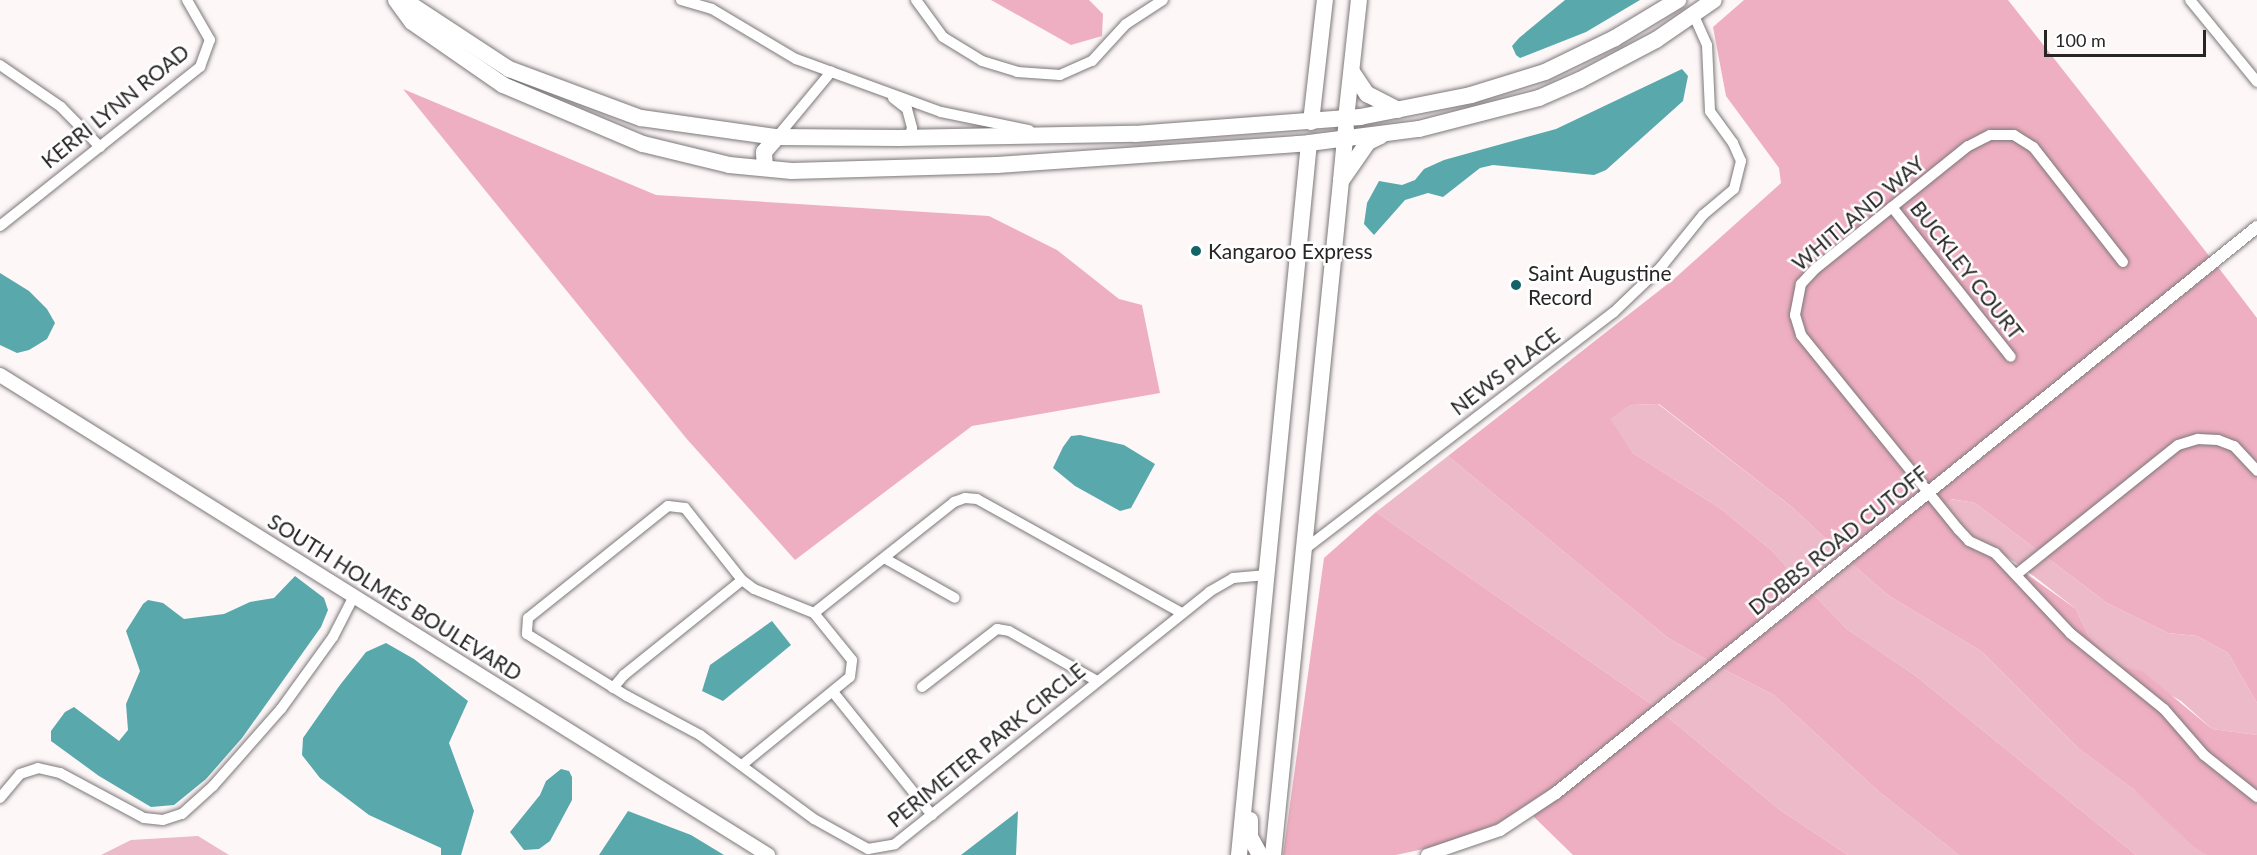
<!DOCTYPE html>
<style>
body{margin:0}
#map{position:relative;width:2257px;height:855px;overflow:hidden;background:#fdf7f8;font-family:Lato,sans-serif}
div>[style]{position:absolute}
[style*='--x']{left:calc(var(--x)*1px);top:calc(var(--y)*1px);width:calc(var(--w)*1px);rotate:calc(var(--a)*1deg)}
.green>*{inset:0;background:#edbac9}
.forest>*{inset:0;background:#efafc2}
.water>*{inset:0;background:#58a8ac}
.roads{filter:drop-shadow(0 0 2px #7d7779) drop-shadow(0 0 2px #7d7779)}
.minor>*{height:10px;margin:-5px;padding:0 5px;transform-origin:5px;border-radius:5px;background:#fff}
.tertiary>*{height:12px;margin:-6px;padding:0 6px;transform-origin:6px;border-radius:6px;background:#fff}
.secondary>*{height:14px;margin:-7px;padding:0 7px;transform-origin:7px;border-radius:7px;background:#fff}
.primary>*{height:16px;margin:-8px;padding:0 8px;transform-origin:8px;border-radius:8px;background:#fff}
.trunk>*{height:16px;margin:-8px;padding:0 8px;transform-origin:8px;border-radius:8px;background:#fff}
.dots>*{width:16px;height:16px;translate:-50% -50%;box-sizing:border-box;border:3px solid #fff;border-radius:50%}
span{translate:-50% -50%;white-space:nowrap;text-align:center;line-height:1.15;-webkit-text-stroke:5px #fff;paint-order:stroke}
.street-label{font-size:21px;color:#272526}
.poi-label{font-size:21px;color:#272526}
.left{translate:0 -50%;text-align:left}
.scale{position:absolute;left:2044px;top:30px;width:162px;height:27px;box-sizing:border-box;border:3px solid #272526;border-top:0;padding-left:8px;font-size:18px;line-height:21px;white-space:nowrap;color:#272526;-webkit-text-stroke:4px #fff;paint-order:stroke}
</style>
<div id="map">
<div class="green">
<i style="clip-path:polygon(1658px 404px,1793px 508px,1842px 554px,1804px 585px,1770px 549px,1721px 509px,1633px 453px,1609px 419px,1631px 405px)"></i>
<i style="clip-path:polygon(1448px 456px,1668px 638px,1709px 661px,1654px 706px,1376px 512px)"></i>
<i style="clip-path:polygon(1950px 499px,1975px 503px,2107px 603px,2168px 633px,2197px 636px,2228px 653px,2257px 703px,2257px 735px,2212px 729px,2181px 701px,2118px 666px,2088px 635px,2076px 609px,2018px 564px,1944px 518px,1938px 511px)"></i>
<i style="clip-path:polygon(1851px 563px,1889px 596px,1981px 651px,2078px 748px,2133px 789px,2207px 855px,2136px 855px,1916px 676px,1847px 629px,1813px 594px)"></i>
<i style="clip-path:polygon(1721px 668px,1774px 695px,1878px 791px,1959px 855px,1848px 855px,1780px 810px,1664px 714px)"></i>
<i style="clip-path:polygon(198px 836px,229px 855px,101px 855px,131px 840px)"></i>
</div>
<div class="forest">
<i style="clip-path:polygon(991px 0,1089px 0,1103px 14px,1102px 36px,1071px 45px)"></i>
<i style="clip-path:polygon(1744px 0,2008px 0,2210px 257px,1842px 554px,1793px 508px,1659px 404px,1631px 405px,1610px 419px,1633px 453px,1721px 509px,1770px 549px,1804px 585px,1709px 661px,1668px 638px,1448px 456px,1674px 279px,1781px 183px,1779px 168px,1726px 96px,1713px 27px)"></i>
<i style="clip-path:polygon(403px 89px,656px 195px,989px 216px,1057px 250px,1119px 299px,1142px 305px,1160px 393px,972px 426px,795px 560px,686px 438px)"></i>
<i style="clip-path:polygon(2218px 267px,2257px 318px,2257px 703px,2228px 653px,2197px 636px,2168px 633px,2107px 603px,1975px 503px,1951px 499px,1938px 511px,2076px 609px,2088px 635px,2118px 666px,2142px 671px,2212px 729px,2257px 735px,2257px 855px,2207px 855px,2193px 846px,2133px 789px,2078px 748px,1981px 651px,1889px 596px,1851px 563px)"></i>
<i style="clip-path:polygon(1376px 512px,1654px 706px,1552px 788px,1497px 824px,1442px 845px,1396px 855px,1283px 855px,1324px 558px)"></i>
<i style="clip-path:polygon(1813px 594px,1847px 629px,1916px 676px,2136px 855px,1959px 855px,1878px 791px,1774px 695px,1721px 668px)"></i>
<i style="clip-path:polygon(1664px 714px,1780px 810px,1848px 855px,1573px 855px,1533px 816px)"></i>
</div>
<div class="water">
<i style="clip-path:polygon(1565px 0,1640px 0,1586px 32px,1520px 58px,1516px 55px,1512px 46px,1519px 38px)"></i>
<i style="clip-path:polygon(1682px 69px,1688px 76px,1683px 101px,1606px 170px,1594px 175px,1493px 165px,1480px 168px,1443px 197px,1428px 193px,1405px 200px,1374px 235px,1364px 224px,1367px 203px,1379px 181px,1402px 185px,1415px 180px,1424px 169px,1444px 160px,1556px 129px)"></i>
<i style="clip-path:polygon(0 273px,29px 291px,47px 309px,55px 323px,47px 339px,29px 350px,17px 353px,0 345px)"></i>
<i style="clip-path:polygon(1080px 435px,1124px 445px,1155px 464px,1131px 508px,1120px 511px,1075px 486px,1053px 468px,1063px 447px,1071px 436px)"></i>
<i style="clip-path:polygon(295px 576px,324px 598px,328px 610px,321px 627px,242px 738px,206px 779px,174px 805px,151px 807px,99px 776px,51px 741px,51px 731px,65px 712px,74px 707px,119px 741px,128px 730px,126px 704px,140px 671px,126px 631px,143px 604px,148px 600px,163px 603px,184px 619px,224px 614px,250px 602px,274px 598px)"></i>
<i style="clip-path:polygon(772px 621px,791px 645px,723px 701px,702px 691px,710px 665px)"></i>
<i style="clip-path:polygon(386px 643px,414px 659px,468px 701px,449px 743px,474px 811px,461px 855px,441px 855px,441px 848px,369px 815px,320px 778px,302px 755px,303px 738px,340px 685px,366px 652px)"></i>
<i style="clip-path:polygon(561px 769px,569px 771px,572px 777px,572px 800px,550px 841px,539px 849px,524px 850px,510px 832px,540px 795px,546px 781px)"></i>
<i style="clip-path:polygon(628px 811px,691px 835px,724px 855px,599px 855px)"></i>
<i style="clip-path:polygon(1018px 811px,1016px 855px,961px 855px,1013px 815px)"></i>
</div>
<div class="roads">
<div class="minor">
<i style="--x:681;--y:0;--w:32;--a:16"></i>
<i style="--x:712;--y:9;--w:98;--a:30.8"></i>
<i style="--x:796;--y:59;--w:154;--a:20.1"></i>
<i style="--x:941;--y:112;--w:90;--a:11.6"></i>
<i style="--x:916;--y:0;--w:46;--a:53.9"></i>
<i style="--x:943;--y:37;--w:46;--a:31.6"></i>
<i style="--x:982;--y:61;--w:37;--a:17"></i>
<i style="--x:1017;--y:72;--w:43;--a:4"></i>
<i style="--x:1060;--y:75;--w:35;--a:-24"></i>
<i style="--x:1092;--y:61;--w:50;--a:-47.4"></i>
<i style="--x:1126;--y:24;--w:44;--a:-33"></i>
<i style="--x:2190;--y:0;--w:106;--a:50.7"></i>
<i style="--x:0;--y:65;--w:74;--a:34.5"></i>
<i style="--x:61;--y:107;--w:56;--a:45.7"></i>
<i style="--x:893;--y:98;--w:18;--a:38"></i>
<i style="--x:907;--y:109;--w:20;--a:75"></i>
<i style="--x:912;--y:128;--w:10;--a:107"></i>
<i style="--x:777;--y:137;--w:85;--a:-50.3"></i>
<i style="--x:1892;--y:207;--w:191;--a:51.6"></i>
<i style="--x:0;--y:226;--w:256;--a:-38.5"></i>
<i style="--x:200;--y:67;--w:29;--a:-70"></i>
<i style="--x:210;--y:40;--w:46;--a:-119.9"></i>
<i style="--x:2123;--y:262;--w:146;--a:-128"></i>
<i style="--x:2033;--y:147;--w:22;--a:-148"></i>
<i style="--x:2014;--y:135;--w:24;--a:180"></i>
<i style="--x:1990;--y:135;--w:25;--a:153"></i>
<i style="--x:1968;--y:146;--w:196;--a:141.2"></i>
<i style="--x:1815;--y:269;--w:21;--a:133"></i>
<i style="--x:1801;--y:284;--w:32;--a:101"></i>
<i style="--x:1795;--y:315;--w:21;--a:73"></i>
<i style="--x:1801;--y:335;--w:250;--a:51"></i>
<i style="--x:1958;--y:529;--w:16;--a:47"></i>
<i style="--x:1969;--y:541;--w:29;--a:25"></i>
<i style="--x:1995;--y:553;--w:110;--a:46.8"></i>
<i style="--x:2070;--y:633;--w:121;--a:39"></i>
<i style="--x:2164;--y:709;--w:61;--a:49"></i>
<i style="--x:2204;--y:755;--w:68;--a:38.4"></i>
<i style="--x:1305;--y:549;--w:388;--a:-37.5"></i>
<i style="--x:1613;--y:313;--w:66;--a:-43.8"></i>
<i style="--x:1661;--y:267;--w:67;--a:-51.1"></i>
<i style="--x:1703;--y:215;--w:40;--a:-40"></i>
<i style="--x:1734;--y:189;--w:29;--a:-76"></i>
<i style="--x:1741;--y:161;--w:20;--a:-114"></i>
<i style="--x:1733;--y:143;--w:39;--a:-126"></i>
<i style="--x:1710;--y:111;--w:66;--a:-92.6"></i>
<i style="--x:1707;--y:45;--w:32;--a:-114"></i>
<i style="--x:884;--y:558;--w:81;--a:29.4"></i>
<i style="--x:2017;--y:574;--w:206;--a:-38.7"></i>
<i style="--x:2178;--y:445;--w:21;--a:-17"></i>
<i style="--x:2198;--y:439;--w:20;--a:3"></i>
<i style="--x:2218;--y:440;--w:17;--a:21"></i>
<i style="--x:2234;--y:446;--w:34;--a:47"></i>
<i style="--x:814;--y:613;--w:179;--a:-38.4"></i>
<i style="--x:954;--y:502;--w:12;--a:-20"></i>
<i style="--x:965;--y:498;--w:12;--a:5"></i>
<i style="--x:977;--y:499;--w:235;--a:29.1"></i>
<i style="--x:922;--y:687;--w:95;--a:-37.7"></i>
<i style="--x:997;--y:629;--w:12;--a:9"></i>
<i style="--x:1009;--y:631;--w:101;--a:29.6"></i>
<i style="--x:613;--y:688;--w:17;--a:-50"></i>
<i style="--x:624;--y:675;--w:151;--a:-38.8"></i>
<i style="--x:833;--y:692;--w:158;--a:51.2"></i>
<i style="--x:742;--y:765;--w:139;--a:-39.2"></i>
<i style="--x:850;--y:677;--w:17;--a:-83"></i>
<i style="--x:852;--y:660;--w:60;--a:-129"></i>
<i style="--x:814;--y:613;--w:65;--a:-158.2"></i>
<i style="--x:754;--y:589;--w:15;--a:-143"></i>
<i style="--x:742;--y:580;--w:92;--a:-128.4"></i>
<i style="--x:685;--y:508;--w:17;--a:-173"></i>
<i style="--x:668;--y:506;--w:179;--a:141.3"></i>
<i style="--x:528;--y:618;--w:16;--a:94"></i>
<i style="--x:527;--y:634;--w:118;--a:31.8"></i>
<i style="--x:627;--y:696;--w:83;--a:28.1"></i>
<i style="--x:700;--y:735;--w:142;--a:36.4"></i>
<i style="--x:814;--y:819;--w:62;--a:29.1"></i>
<i style="--x:868;--y:849;--w:27;--a:-10"></i>
<i style="--x:895;--y:844;--w:403;--a:-38.7"></i>
<i style="--x:1209;--y:592;--w:28;--a:-30"></i>
<i style="--x:1233;--y:578;--w:34;--a:-5"></i>
<i style="--x:0;--y:798;--w:31;--a:-50"></i>
<i style="--x:20;--y:774;--w:19;--a:-18"></i>
<i style="--x:38;--y:768;--w:23;--a:13"></i>
<i style="--x:60;--y:773;--w:95;--a:28.2"></i>
<i style="--x:144;--y:818;--w:19;--a:6"></i>
<i style="--x:163;--y:820;--w:20;--a:-18"></i>
<i style="--x:182;--y:814;--w:42;--a:-42.1"></i>
<i style="--x:213;--y:786;--w:103;--a:-48.6"></i>
<i style="--x:281;--y:709;--w:89;--a:-54.2"></i>
<i style="--x:333;--y:637;--w:46;--a:-62.9"></i>
</div>
<div class="tertiary">
<i style="--x:1427;--y:855;--w:77;--a:-18.9"></i>
<i style="--x:1500;--y:830;--w:67;--a:-33.5"></i>
<i style="--x:1556;--y:793;--w:901;--a:-38.92"></i>
</div>
<div class="secondary">
<i style="--x:0;--y:375;--w:906;--a:32.01"></i>
</div>
<div class="primary">
<i style="--x:396;--y:0;--w:27;--a:54"></i>
<i style="--x:412;--y:22;--w:111;--a:34.7"></i>
<i style="--x:503;--y:85;--w:152;--a:22.9"></i>
<i style="--x:643;--y:144;--w:89;--a:13.7"></i>
<i style="--x:729;--y:165;--w:63;--a:5.4"></i>
<i style="--x:792;--y:171;--w:205;--a:-1.7"></i>
<i style="--x:997;--y:165;--w:313;--a:-4"></i>
<i style="--x:1309;--y:143;--w:111;--a:-7.3"></i>
<i style="--x:1419;--y:129;--w:124;--a:-14.5"></i>
<i style="--x:1539;--y:98;--w:45;--a:-23.7"></i>
<i style="--x:1580;--y:80;--w:86;--a:-27.8"></i>
<i style="--x:1656;--y:40;--w:70;--a:-34.6"></i>
<i style="--x:404;--y:0;--w:126;--a:33.3"></i>
<i style="--x:509;--y:69;--w:141;--a:20.4"></i>
<i style="--x:641;--y:118;--w:137;--a:8"></i>
<i style="--x:777;--y:137;--w:121;--a:0.5"></i>
<i style="--x:898;--y:138;--w:237;--a:-1"></i>
<i style="--x:1135;--y:134;--w:226;--a:-4.3"></i>
<i style="--x:1360;--y:117;--w:113;--a:-11.2"></i>
<i style="--x:1471;--y:95;--w:77;--a:-17.3"></i>
<i style="--x:1545;--y:72;--w:78;--a:-25.9"></i>
<i style="--x:1615;--y:38;--w:74;--a:-31.1"></i>
<i style="--x:1352;--y:72;--w:27;--a:56"></i>
<i style="--x:1367;--y:94;--w:35;--a:27"></i>
<i style="--x:765;--y:168;--w:16;--a:-94"></i>
<i style="--x:764;--y:152;--w:20;--a:-49"></i>
<i style="--x:1341;--y:180;--w:52;--a:-84.5"></i>
<i style="--x:1341;--y:181;--w:47;--a:-55.3"></i>
<i style="--x:1368;--y:142;--w:14;--a:-25"></i>
</div>
<div class="trunk">
<i style="--x:1346;--y:119;--w:120;--a:-83.8"></i>
<i style="--x:1311;--y:122;--w:123;--a:-83.5"></i>
<i style="--x:1250;--y:820;--w:17;--a:90"></i>
<i style="--x:1250;--y:837;--w:21;--a:61"></i>
<i style="--x:1239;--y:855;--w:715;--a:-84.39"></i>
<i style="--x:1273;--y:855;--w:677;--a:-84.24"></i>
</div>
</div>
<div class="dots">
<i style="left:1196px;top:251px;background:#146367"></i>
<i style="left:1516px;top:285px;background:#146367"></i>
</div>
<div class="street-label">
<span style="left:115px;top:106px;rotate:-39deg">KERRI LYNN ROAD</span>
<span style="left:1858px;top:213px;rotate:-40deg">WHITLAND WAY</span>
<span style="left:1967px;top:270px;rotate:52deg">BUCKLEY COURT</span>
<span style="left:1505px;top:371px;rotate:-37deg">NEWS PLACE</span>
<span style="left:1838px;top:540px;rotate:-39deg">DOBBS ROAD CUTOFF</span>
<span style="left:395px;top:597px;rotate:32deg">SOUTH HOLMES BOULEVARD</span>
<span style="left:986px;top:745px;rotate:-39deg">PERIMETER PARK CIRCLE</span>
</div>
<div class="poi-label">
<span class="left" style="left:1208px;top:251px">Kangaroo Express</span>
<span class="left" style="left:1528px;top:285px">Saint Augustine<br>Record</span>
</div>
<div class="scale">100 m</div>
</div>
